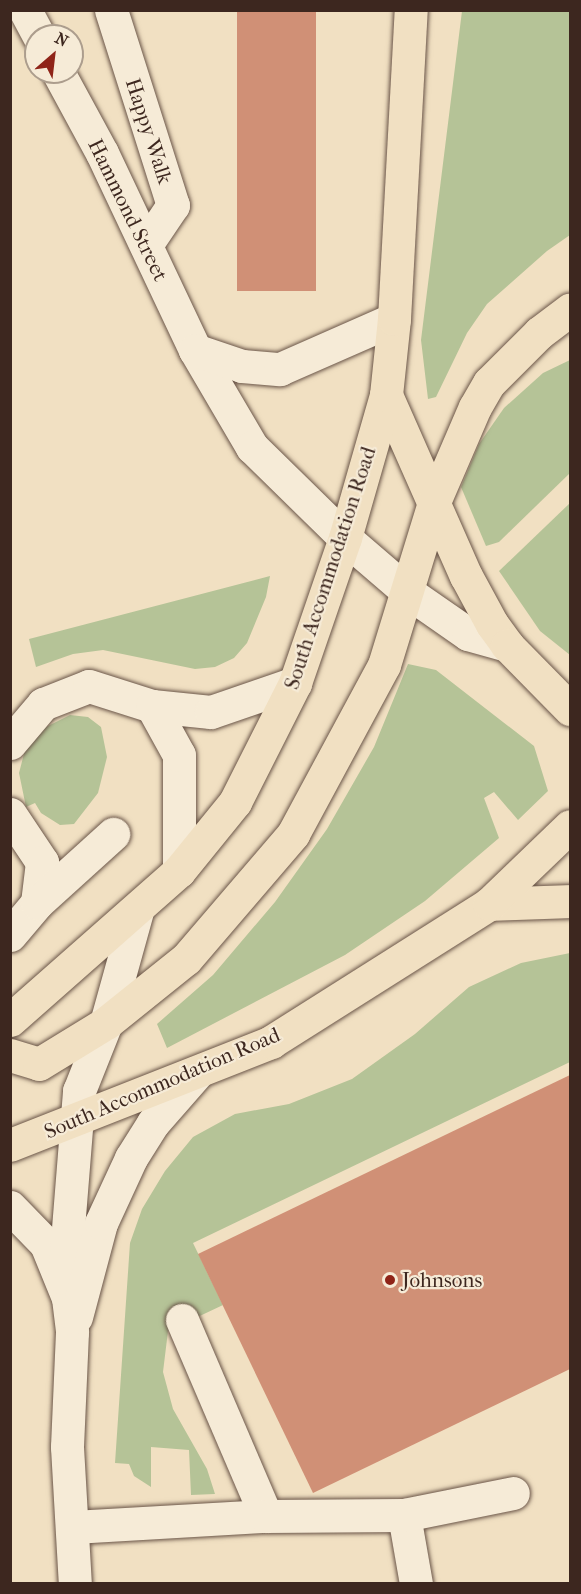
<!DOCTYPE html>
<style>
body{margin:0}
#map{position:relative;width:581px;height:1594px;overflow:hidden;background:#f1e0c2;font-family:"IM FELL French Canon",serif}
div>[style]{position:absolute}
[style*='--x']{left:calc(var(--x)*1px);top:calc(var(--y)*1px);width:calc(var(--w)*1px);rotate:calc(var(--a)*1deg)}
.green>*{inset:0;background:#b5c397}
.building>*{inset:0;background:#d09076;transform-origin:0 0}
.roads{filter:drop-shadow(0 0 2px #6a5548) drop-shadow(0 0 2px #6a5548)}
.minor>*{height:33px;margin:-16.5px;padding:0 16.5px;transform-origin:16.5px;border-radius:16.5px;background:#f6ebd7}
.highway>*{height:33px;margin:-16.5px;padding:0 16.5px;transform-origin:16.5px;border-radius:16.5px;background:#f1e0c2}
.dots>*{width:16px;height:16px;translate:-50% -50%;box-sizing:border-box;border:3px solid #f6ebd7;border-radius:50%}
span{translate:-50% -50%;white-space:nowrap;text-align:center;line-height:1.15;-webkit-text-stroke:4.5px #f6ebd7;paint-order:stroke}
.street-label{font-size:21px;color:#3d271f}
.poi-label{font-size:21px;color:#3d271f}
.left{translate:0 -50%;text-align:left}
.frame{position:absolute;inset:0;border:12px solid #3d271f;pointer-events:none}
.north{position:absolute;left:24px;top:24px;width:60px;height:60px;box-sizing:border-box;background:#f6ebd7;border:2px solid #ac9d8d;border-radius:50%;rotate:28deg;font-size:16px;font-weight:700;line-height:24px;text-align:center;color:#3d271f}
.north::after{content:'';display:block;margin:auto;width:21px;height:27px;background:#8f2418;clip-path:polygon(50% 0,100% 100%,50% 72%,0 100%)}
</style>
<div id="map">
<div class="green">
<i style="clip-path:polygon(462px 11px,570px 11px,570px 235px,547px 251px,487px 304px,467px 333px,436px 397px,428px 399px,421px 340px)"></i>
<i style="clip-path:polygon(570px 360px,570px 473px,499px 542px,486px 546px,461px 487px,479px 444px,504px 408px,543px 373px)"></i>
<i style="clip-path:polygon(570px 503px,570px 655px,540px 631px,499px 571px)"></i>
<i style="clip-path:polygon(270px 576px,266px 597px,247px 643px,234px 658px,215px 667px,195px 669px,103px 650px,73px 654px,36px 667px,29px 639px)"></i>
<i style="clip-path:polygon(408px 664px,436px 670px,534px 746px,548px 791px,518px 820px,494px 792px,484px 798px,499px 838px,425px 901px,345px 955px,167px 1048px,157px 1024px,213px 975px,275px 902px,327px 829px,374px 747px)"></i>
<i style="clip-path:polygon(70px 715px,88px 717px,101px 727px,107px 757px,98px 793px,74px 824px,60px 825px,41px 813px,35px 803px,26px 807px,19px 773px,25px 750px,38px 731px)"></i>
<i style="clip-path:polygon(570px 953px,570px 1062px,193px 1243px,223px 1305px,168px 1331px,163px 1372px,173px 1409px,207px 1469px,215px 1494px,191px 1495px,189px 1450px,151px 1447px,151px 1487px,134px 1476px,129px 1464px,115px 1463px,130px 1243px,142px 1209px,165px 1171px,193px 1137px,235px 1114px,289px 1104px,352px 1079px,415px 1034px,469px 987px,521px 963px)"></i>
</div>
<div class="building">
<i style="left:237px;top:10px;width:79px;height:281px"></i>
<i style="clip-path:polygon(570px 1075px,570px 1369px,313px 1493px,198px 1254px)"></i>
</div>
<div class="roads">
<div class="minor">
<i style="--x:25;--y:10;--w:30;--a:62"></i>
<i style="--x:111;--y:10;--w:205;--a:72.4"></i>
<i style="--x:173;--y:205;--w:48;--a:124"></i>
<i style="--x:58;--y:72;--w:92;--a:61.5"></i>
<i style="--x:102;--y:153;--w:218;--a:64.7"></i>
<i style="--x:195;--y:350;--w:113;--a:59.6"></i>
<i style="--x:252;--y:447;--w:130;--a:44.4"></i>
<i style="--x:345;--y:538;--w:84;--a:40.7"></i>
<i style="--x:409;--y:593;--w:72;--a:34.8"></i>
<i style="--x:468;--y:634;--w:41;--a:15.8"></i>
<i style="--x:195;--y:350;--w:50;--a:18.8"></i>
<i style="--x:242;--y:366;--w:38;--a:5"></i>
<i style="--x:280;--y:369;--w:124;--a:-23.7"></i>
<i style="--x:10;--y:743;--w:51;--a:-49.8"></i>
<i style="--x:43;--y:704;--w:49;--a:-21.4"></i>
<i style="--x:89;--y:686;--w:66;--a:17.6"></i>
<i style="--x:10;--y:814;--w:58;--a:56.3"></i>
<i style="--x:42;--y:862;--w:41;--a:97"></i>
<i style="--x:37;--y:903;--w:42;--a:130.2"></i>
<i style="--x:179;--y:871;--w:116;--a:-90"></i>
<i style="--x:179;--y:755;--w:56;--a:-118.9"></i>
<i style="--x:152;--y:706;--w:59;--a:5.8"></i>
<i style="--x:211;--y:712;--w:89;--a:-19"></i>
<i style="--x:37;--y:903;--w:103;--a:-42.2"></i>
<i style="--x:10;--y:1207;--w:52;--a:45.8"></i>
<i style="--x:46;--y:1244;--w:58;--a:67.8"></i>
<i style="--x:68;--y:1298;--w:34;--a:83"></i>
<i style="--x:72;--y:1332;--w:115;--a:92.5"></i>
<i style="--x:67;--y:1447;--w:137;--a:86.7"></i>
<i style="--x:64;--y:1278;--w:188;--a:-85.4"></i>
<i style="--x:79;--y:1091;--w:73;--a:-68.3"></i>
<i style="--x:106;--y:1023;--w:119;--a:-74.5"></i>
<i style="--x:76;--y:1317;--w:97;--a:-75.1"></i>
<i style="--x:101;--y:1223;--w:72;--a:-65.2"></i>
<i style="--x:131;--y:1158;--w:41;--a:-57.8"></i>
<i style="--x:153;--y:1123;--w:67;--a:-48.7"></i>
<i style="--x:182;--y:1320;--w:213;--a:66.8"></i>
<i style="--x:404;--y:1515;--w:70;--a:80.1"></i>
<i style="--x:73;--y:1527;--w:193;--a:-3.3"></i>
<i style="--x:266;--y:1516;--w:138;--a:-0.4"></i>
<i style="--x:404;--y:1515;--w:111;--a:-11.4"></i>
</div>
<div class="highway">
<i style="--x:386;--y:395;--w:198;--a:66.2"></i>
<i style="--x:466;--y:576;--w:55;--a:61.6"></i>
<i style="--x:492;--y:624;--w:26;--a:54"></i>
<i style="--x:507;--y:645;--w:90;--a:45.5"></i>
<i style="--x:489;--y:904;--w:81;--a:-2.1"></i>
<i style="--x:10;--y:1020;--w:225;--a:-41.4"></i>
<i style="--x:179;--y:871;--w:89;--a:-50.9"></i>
<i style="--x:235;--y:802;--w:133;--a:-63.2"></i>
<i style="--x:295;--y:683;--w:153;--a:-71"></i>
<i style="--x:345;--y:538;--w:149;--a:-74"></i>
<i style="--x:386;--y:395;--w:76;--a:-84"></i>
<i style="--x:394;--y:319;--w:309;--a:-86.9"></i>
<i style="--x:10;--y:1055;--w:30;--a:17"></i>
<i style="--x:39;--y:1064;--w:79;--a:-31.5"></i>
<i style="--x:106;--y:1023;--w:102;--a:-38.7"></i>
<i style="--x:186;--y:959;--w:165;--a:-49.4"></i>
<i style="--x:293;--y:834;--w:192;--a:-61.7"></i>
<i style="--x:384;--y:665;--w:170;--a:-72.9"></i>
<i style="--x:434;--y:502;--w:103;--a:-66.7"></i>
<i style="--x:475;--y:407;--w:28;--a:-60"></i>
<i style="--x:489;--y:383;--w:71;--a:-45"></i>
<i style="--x:539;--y:333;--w:39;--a:-37"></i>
<i style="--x:10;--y:1145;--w:281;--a:-21.5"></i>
<i style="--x:271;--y:1042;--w:258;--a:-32.3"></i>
<i style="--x:489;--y:904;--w:112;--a:-43.9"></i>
</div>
</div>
<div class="dots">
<i style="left:390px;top:1280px;background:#8f2418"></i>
</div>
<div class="street-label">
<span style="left:149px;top:131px;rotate:72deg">Happy Walk</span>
<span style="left:128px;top:210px;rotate:64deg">Hammond Street</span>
<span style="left:330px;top:568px;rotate:-72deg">South Accommodation Road</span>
<span style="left:162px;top:1083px;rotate:-23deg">South Accommodation Road</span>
</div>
<div class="poi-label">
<span class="left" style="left:402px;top:1280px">Johnsons</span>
</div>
<div class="frame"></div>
<div class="north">N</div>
</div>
